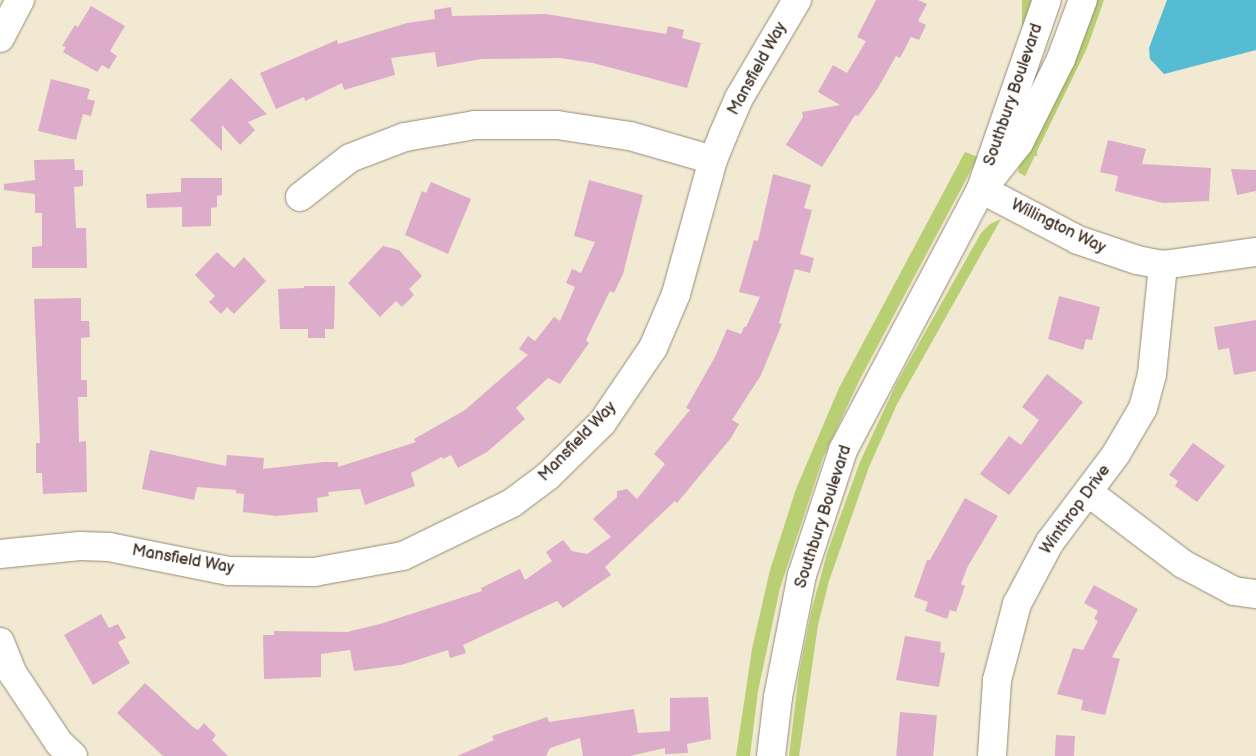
<!DOCTYPE html>
<style>
body{margin:0}
#map{position:relative;width:1256px;height:756px;overflow:hidden;background:#f1e9d1;font-family:"Balsamiq Sans",sans-serif}
div>[style]{position:absolute}
[style*='--x']{left:calc(var(--x)*1px);top:calc(var(--y)*1px);width:calc(var(--w)*1px);rotate:calc(var(--a)*1deg)}
.green>*{inset:0;background:#b8cf74;transform-origin:0 0}
.water>*{inset:0;background:#55bcd3}
.building>*{inset:0;background:#ddacca;transform-origin:0 0}
.roads{filter:drop-shadow(0 0 1px #968a78) drop-shadow(0 0 1px #968a78)}
.minor>*{height:28px;margin:-14px;padding:0 14px;transform-origin:14px;border-radius:14px;background:#fff}
span{translate:-50% -50%;white-space:nowrap;text-align:center;line-height:1.15;-webkit-text-stroke:4px #fff;paint-order:stroke}
.street-label{font-size:16px;color:#3b2a1e}
</style>
<div id="map">
<div class="green">
<i style="left:1022px;top:0;width:15px;height:156px"></i>
<i style="clip-path:polygon(1094px 0,1104px 0,1087px 48px,1025px 176px,1018px 172px,1020px 163px)"></i>
<i style="clip-path:polygon(965px 152px,978px 157px,860px 379px,823px 458px,780px 588px,758px 691px,750px 756px,736px 756px,752px 649px,770px 570px,796px 489px,839px 388px)"></i>
<i style="clip-path:polygon(1001px 219px,897px 404px,869px 467px,829px 581px,818px 625px,799px 756px,789px 756px,799px 673px,811px 612px,828px 550px,860px 462px,896px 384px,981px 233px,990px 224px)"></i>
</div>
<div class="water">
<i style="clip-path:polygon(1167px 0,1256px 0,1256px 50px,1164px 74px,1150px 59px,1149px 48px)"></i>
</div>
<div class="building">
<i style="clip-path:polygon(876px 0,918px 0,927px 4px,918px 21px,926px 25px,919px 40px,911px 37px,900px 58px,896px 56px,878px 88px,858px 116px,855px 115px,822px 167px,786px 145px,803px 117px,802px 112px,840px 105px,818px 92px,833px 65px,847px 73px,866px 41px,857px 37px)"></i>
<i style="clip-path:polygon(91px 6px,125px 26px,110px 51px,117px 56px,109px 69px,102px 65px,97px 72px,63px 52px,66px 47px,62px 46px,75px 25px,78px 27px)"></i>
<i style="clip-path:polygon(451px 7px,452px 16px,546px 14px,666px 34px,668px 26px,684px 30px,682px 38px,701px 43px,687px 88px,593px 63px,560px 58px,481px 59px,437px 67px,435px 52px,391px 58px,395px 75px,344px 90px,342px 83px,305px 101px,304px 97px,276px 109px,260px 73px,337px 40px,338px 44px,407px 23px,435px 19px,434px 10px)"></i>
<i style="clip-path:polygon(231px 78px,267px 114px,248px 122px,255px 130px,240px 145px,222px 125px,222px 151px,190px 120px)"></i>
<i style="clip-path:polygon(51px 79px,90px 89px,87px 99px,95px 101px,91px 116px,83px 114px,76px 140px,38px 131px)"></i>
<i style="clip-path:polygon(1108px 140px,1146px 149px,1142px 164px,1211px 168px,1209px 201px,1163px 203px,1115px 191px,1118px 176px,1100px 172px)"></i>
<i style="clip-path:polygon(74px 159px,75px 170px,83px 170px,83px 186px,74px 187px,76px 228px,86px 228px,87px 268px,32px 268px,32px 247px,42px 246px,42px 213px,35px 213px,35px 194px,4px 190px,4px 184px,35px 180px,34px 160px)"></i>
<i style="clip-path:polygon(1231px 169px,1256px 170px,1256px 191px,1237px 195px)"></i>
<i style="clip-path:polygon(773px 174px,811px 185px,804px 208px,812px 210px,800px 254px,814px 258px,810px 273px,795px 269px,779px 323px,782px 324px,761px 375px,732px 420px,739px 424px,731px 438px,677px 503px,675px 501px,605px 567px,611px 575px,563px 608px,557px 601px,463px 645px,466px 653px,450px 658px,448px 650px,401px 665px,354px 671px,350px 650px,321px 654px,321px 677px,264px 679px,263px 635px,274px 635px,274px 631px,347px 632px,380px 624px,482px 591px,481px 588px,520px 569px,525px 580px,552px 561px,546px 552px,563px 540px,572px 551px,587px 554px,611px 537px,593px 519px,617px 497px,617px 491px,627px 489px,637px 499px,665px 464px,654px 454px,690px 410px,686px 408px,715px 357px,727px 329px,741px 334px,744px 327px,746px 327px,760px 297px,739px 292px,754px 240px,758px 241px)"></i>
<i style="clip-path:polygon(181px 178px,222px 178px,222px 195px,217px 196px,217px 207px,211px 208px,211px 226px,182px 227px,182px 207px,147px 208px,146px 194px,181px 192px)"></i>
<i style="clip-path:polygon(589px 180px,643px 195px,623px 274px,614px 293px,610px 291px,586px 340px,589px 343px,560px 384px,548px 378px,516px 408px,525px 419px,487px 452px,458px 468px,451px 455px,443px 459px,442px 457px,411px 473px,415px 486px,365px 505px,360px 489px,328px 492px,329px 496px,317px 498px,318px 512px,276px 516px,243px 512px,244px 494px,236px 493px,236px 490px,197px 487px,194px 500px,142px 489px,150px 450px,226px 466px,227px 455px,264px 458px,263px 469px,324px 462px,338px 462px,338px 467px,416px 442px,414px 439px,465px 410px,528px 355px,519px 349px,528px 336px,535px 341px,554px 317px,560px 321px,575px 287px,566px 283px,572px 269px,581px 273px,595px 242px,574px 236px)"></i>
<i style="clip-path:polygon(431px 182px,471px 199px,448px 254px,405px 235px,422px 191px,426px 193px)"></i>
<i style="clip-path:polygon(383px 246px,399px 250px,422px 276px,409px 289px,414px 295px,402px 307px,396px 301px,380px 317px,348px 283px)"></i>
<i style="clip-path:polygon(217px 252px,234px 268px,244px 257px,266px 281px,234px 314px,227px 307px,221px 314px,209px 302px,215px 296px,195px 275px)"></i>
<i style="clip-path:polygon(304px 286px,335px 286px,334px 329px,325px 329px,325px 338px,308px 338px,308px 329px,280px 329px,278px 289px,304px 288px)"></i>
<i style="clip-path:polygon(1059px 296px,1100px 307px,1092px 340px,1086px 339px,1083px 350px,1048px 339px)"></i>
<i style="clip-path:polygon(81px 298px,81px 321px,89px 321px,90px 337px,81px 338px,81px 380px,87px 380px,87px 397px,78px 397px,79px 442px,86px 441px,87px 492px,43px 494px,42px 473px,36px 473px,36px 443px,40px 443px,34px 299px)"></i>
<i style="clip-path:polygon(1256px 320px,1256px 371px,1234px 375px,1229px 348px,1218px 350px,1214px 327px)"></i>
<i style="clip-path:polygon(1047px 374px,1083px 402px,1009px 495px,980px 474px,1009px 436px,1021px 445px,1039px 420px,1022px 407px)"></i>
<i style="clip-path:polygon(1193px 443px,1225px 466px,1197px 502px,1175px 486px,1178px 481px,1169px 475px)"></i>
<i style="clip-path:polygon(965px 498px,998px 516px,968px 566px,961px 584px,965px 586px,956px 612px,950px 610px,947px 619px,925px 611px,928px 602px,914px 597px,927px 560px,930px 560px)"></i>
<i style="clip-path:polygon(1094px 585px,1138px 609px,1112px 657px,1120px 659px,1105px 715px,1081px 710px,1083px 700px,1057px 694px,1073px 648px,1083px 650px,1098px 621px,1094px 619px,1098px 611px,1084px 603px)"></i>
<i style="clip-path:polygon(101px 614px,109px 628px,118px 624px,126px 638px,118px 642px,130px 663px,93px 685px,64px 635px)"></i>
<i style="clip-path:polygon(905px 636px,941px 642px,940px 652px,945px 653px,939px 687px,896px 680px)"></i>
<i style="clip-path:polygon(145px 683px,193px 727px,198px 730px,204px 723px,216px 735px,212px 740px,228px 756px,163px 756px,117px 713px)"></i>
<i style="clip-path:polygon(708px 697px,711px 739px,687px 744px,688px 753px,665px 754px,665px 748px,630px 756px,583px 756px,580px 738px,550px 748px,546px 756px,457px 756px,494px 740px,492px 736px,547px 717px,549px 722px,634px 709px,638px 733px,670px 731px,670px 698px)"></i>
<i style="left:900px;top:712px;width:37px;height:44px;rotate:5deg"></i>
<i style="left:1056px;top:735px;width:19px;height:21px;rotate:3deg"></i>
</div>
<div class="roads">
<div class="minor">
<i style="--x:0;--y:38;--w:43;--a:-62.2"></i>
<i style="--x:992;--y:177;--w:43;--a:-51.5"></i>
<i style="--x:1019;--y:143;--w:94;--a:-63.4"></i>
<i style="--x:1061;--y:59;--w:63;--a:-69.6"></i>
<i style="--x:981;--y:189;--w:110;--a:27.7"></i>
<i style="--x:1078;--y:240;--w:62;--a:18.7"></i>
<i style="--x:1137;--y:260;--w:26;--a:11"></i>
<i style="--x:1163;--y:265;--w:94;--a:-8"></i>
<i style="--x:300;--y:197;--w:63;--a:-38"></i>
<i style="--x:350;--y:158;--w:59;--a:-20.9"></i>
<i style="--x:405;--y:137;--w:71;--a:-9.7"></i>
<i style="--x:475;--y:125;--w:82;--a:0"></i>
<i style="--x:557;--y:125;--w:74;--a:8.6"></i>
<i style="--x:630;--y:136;--w:86;--a:16.1"></i>
<i style="--x:1088;--y:492;--w:119;--a:37.2"></i>
<i style="--x:1183;--y:564;--w:58;--a:27.9"></i>
<i style="--x:1234;--y:591;--w:22;--a:8"></i>
<i style="--x:0;--y:554;--w:80;--a:-5.7"></i>
<i style="--x:80;--y:546;--w:29;--a:2"></i>
<i style="--x:109;--y:547;--w:122;--a:11.3"></i>
<i style="--x:229;--y:571;--w:85;--a:0.7"></i>
<i style="--x:314;--y:572;--w:90;--a:-10.2"></i>
<i style="--x:403;--y:556;--w:121;--a:-25.9"></i>
<i style="--x:512;--y:503;--w:45;--a:-36.9"></i>
<i style="--x:548;--y:476;--w:76;--a:-44.5"></i>
<i style="--x:602;--y:423;--w:91;--a:-55.8"></i>
<i style="--x:653;--y:348;--w:59;--a:-66.9"></i>
<i style="--x:676;--y:294;--w:139;--a:-74.6"></i>
<i style="--x:713;--y:160;--w:27;--a:-68"></i>
<i style="--x:723;--y:135;--w:40;--a:-66.6"></i>
<i style="--x:739;--y:98;--w:114;--a:-59.4"></i>
<i style="--x:0;--y:642;--w:35;--a:68"></i>
<i style="--x:13;--y:674;--w:83;--a:56.3"></i>
<i style="--x:59;--y:743;--w:19;--a:43"></i>
<i style="--x:771;--y:756;--w:59;--a:-83.2"></i>
<i style="--x:778;--y:697;--w:124;--a:-78.9"></i>
<i style="--x:802;--y:575;--w:132;--a:-71.8"></i>
<i style="--x:843;--y:450;--w:295;--a:-62.1"></i>
<i style="--x:981;--y:189;--w:200;--a:-70.8"></i>
<i style="--x:992;--y:756;--w:76;--a:-86.2"></i>
<i style="--x:997;--y:680;--w:79;--a:-75.3"></i>
<i style="--x:1017;--y:604;--w:70;--a:-62"></i>
<i style="--x:1050;--y:542;--w:110;--a:-53.1"></i>
<i style="--x:1116;--y:454;--w:53;--a:-59.6"></i>
<i style="--x:1143;--y:408;--w:35;--a:-75"></i>
<i style="--x:1152;--y:374;--w:110;--a:-84.2"></i>
</div>
</div>
<div class="street-label">
<span style="left:758px;top:69px;rotate:-61deg">Mansfield Way</span>
<span style="left:1014px;top:95px;rotate:-71deg">Southbury Boulevard</span>
<span style="left:1058px;top:227px;rotate:26deg">Willington Way</span>
<span style="left:578px;top:442px;rotate:-46deg">Mansfield Way</span>
<span style="left:1076px;top:510px;rotate:-54deg">Winthrop Drive</span>
<span style="left:824px;top:517px;rotate:-72deg">Southbury Boulevard</span>
<span style="left:183px;top:560px;rotate:10deg">Mansfield Way</span>
</div>
</div>
